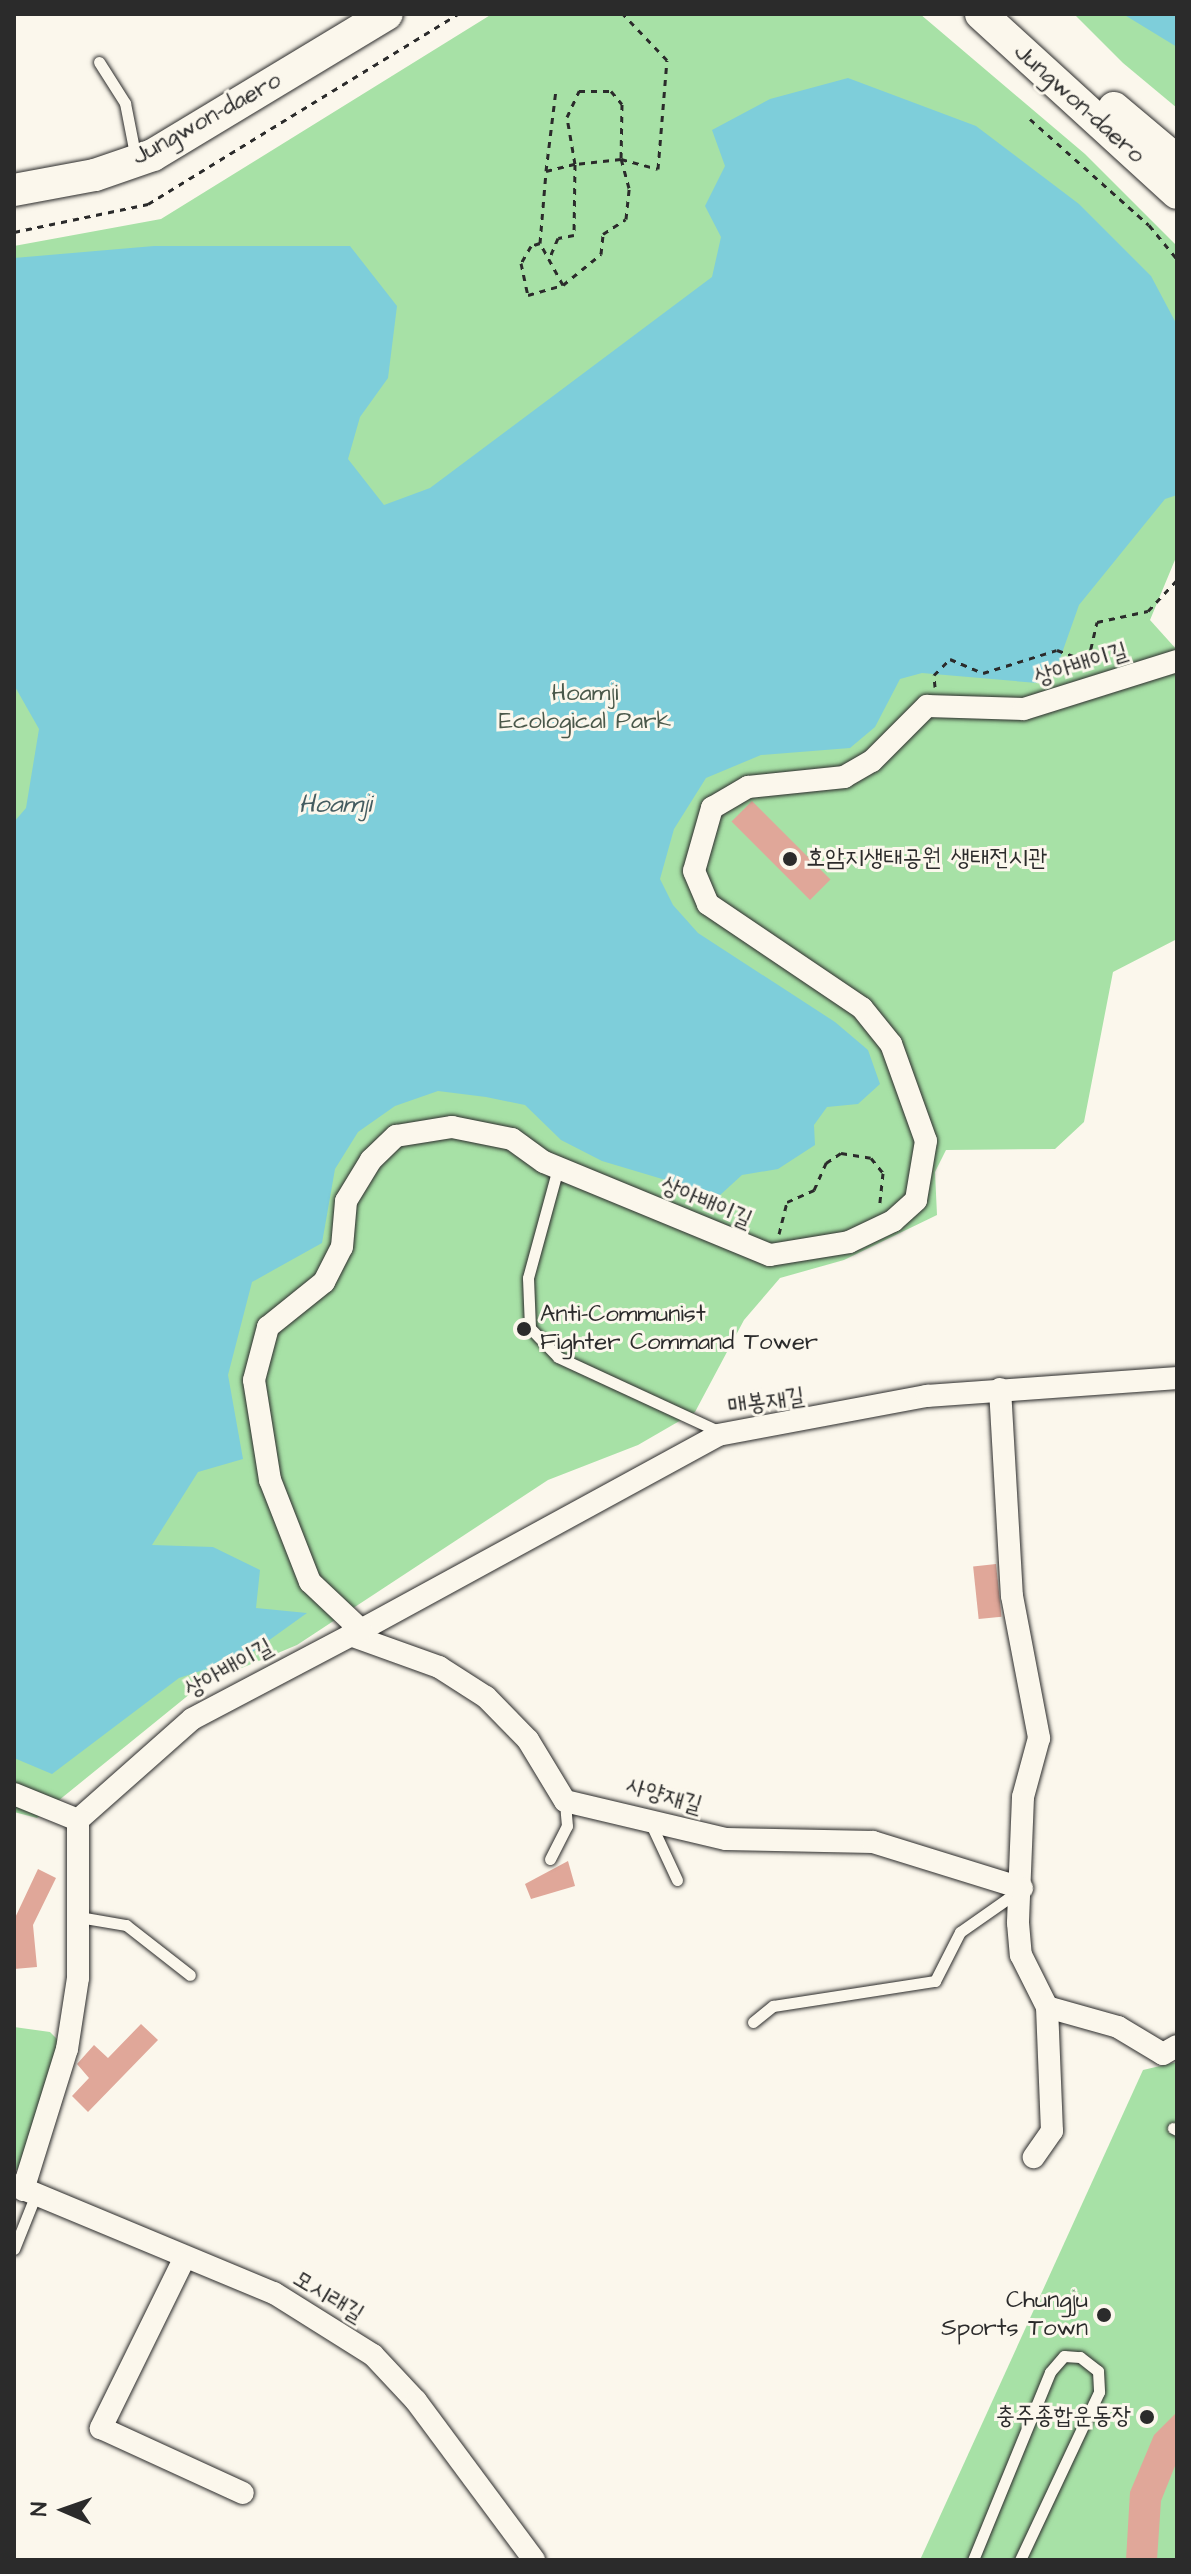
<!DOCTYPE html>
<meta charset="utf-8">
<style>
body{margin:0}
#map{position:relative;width:1191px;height:2574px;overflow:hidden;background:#fbf7ec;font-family:"Architects Daughter","Poor Story",sans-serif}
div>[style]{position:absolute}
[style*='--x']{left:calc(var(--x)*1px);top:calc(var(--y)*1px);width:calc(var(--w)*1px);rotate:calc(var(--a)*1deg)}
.green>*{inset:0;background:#a7e1a6}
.water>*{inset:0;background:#7eceda}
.building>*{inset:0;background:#e0a799;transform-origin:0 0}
.path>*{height:3px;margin-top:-1.5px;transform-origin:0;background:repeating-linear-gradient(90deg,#2b2b2b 0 6px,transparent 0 12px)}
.roads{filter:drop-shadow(0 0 2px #2b2b2b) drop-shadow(0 0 2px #2b2b2b)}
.lane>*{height:11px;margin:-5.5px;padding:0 5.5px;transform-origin:5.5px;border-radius:5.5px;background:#fbf7ec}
.street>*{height:22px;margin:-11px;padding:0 11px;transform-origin:11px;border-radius:11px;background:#fbf7ec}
.secondary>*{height:32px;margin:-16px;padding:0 16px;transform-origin:16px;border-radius:16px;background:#fbf7ec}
.dots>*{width:22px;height:22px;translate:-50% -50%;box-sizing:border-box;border:4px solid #fbf7ec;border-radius:50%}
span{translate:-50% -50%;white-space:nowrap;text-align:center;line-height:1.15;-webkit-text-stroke:6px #fbf7ec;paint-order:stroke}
.street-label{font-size:24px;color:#2b2b2b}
.park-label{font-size:24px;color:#4a584a}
.poi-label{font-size:24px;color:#2b2b2b}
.left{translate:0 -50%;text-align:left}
.right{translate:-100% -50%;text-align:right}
.water-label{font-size:26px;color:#445c60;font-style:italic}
.frame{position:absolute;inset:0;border:16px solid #2b2b2b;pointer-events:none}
.north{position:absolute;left:24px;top:2470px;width:80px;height:80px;-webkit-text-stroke:6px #fbf7ec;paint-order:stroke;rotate:272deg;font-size:22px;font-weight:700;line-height:32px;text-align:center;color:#2b2b2b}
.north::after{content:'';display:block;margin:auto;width:28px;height:36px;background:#2b2b2b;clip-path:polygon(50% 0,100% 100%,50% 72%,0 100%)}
</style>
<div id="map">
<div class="green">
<i style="clip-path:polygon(492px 14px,920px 14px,1085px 154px,1177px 246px,1177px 555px,1150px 620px,1177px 650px,1177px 939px,1113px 972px,1084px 1122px,1055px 1149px,946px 1150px,935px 1172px,937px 1215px,844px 1260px,780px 1278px,744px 1320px,695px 1412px,638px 1445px,548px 1480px,297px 1645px,201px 1685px,37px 1818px,14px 1812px,14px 246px,161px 219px)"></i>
<i style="clip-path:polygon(1074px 14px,1177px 14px,1177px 108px,1123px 63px)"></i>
<i style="clip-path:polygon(14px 2027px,50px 2032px,60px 2042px,23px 2167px,14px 2171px)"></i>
<i style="clip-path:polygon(1177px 2062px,1177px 2560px,920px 2560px,1143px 2070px)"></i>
</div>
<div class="water">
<i style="clip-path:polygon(1123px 14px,1177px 14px,1177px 47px)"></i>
<i style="clip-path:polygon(848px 78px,976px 126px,1079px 204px,1151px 276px,1177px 325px,1177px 495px,1165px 499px,1079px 605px,1056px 670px,1037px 683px,922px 673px,900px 679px,875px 727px,850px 748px,761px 755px,706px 778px,674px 829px,660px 879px,673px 905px,698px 933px,835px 1022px,868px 1050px,880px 1084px,858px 1104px,827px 1107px,814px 1125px,815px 1145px,778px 1169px,742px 1175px,719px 1196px,602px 1161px,561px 1140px,525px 1105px,486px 1097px,438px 1091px,395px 1106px,358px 1132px,335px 1169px,322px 1243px,252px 1282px,228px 1375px,243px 1459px,198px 1472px,152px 1545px,213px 1547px,260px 1570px,256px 1608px,307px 1613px,247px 1656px,179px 1678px,52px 1774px,14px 1758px,14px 822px,26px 808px,39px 729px,14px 685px,14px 258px,154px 246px,350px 246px,397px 306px,388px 378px,360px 417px,348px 459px,384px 505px,430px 488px,712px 277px,721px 237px,705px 206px,725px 166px,712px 130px,770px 99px)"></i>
</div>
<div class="building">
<i style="left:752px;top:801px;width:111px;height:29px;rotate:45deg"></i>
<i style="left:996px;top:1564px;width:53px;height:23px;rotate:84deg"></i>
<i style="clip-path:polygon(568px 1861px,575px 1886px,531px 1899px,525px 1884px)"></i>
<i style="clip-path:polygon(38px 1869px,56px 1878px,33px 1925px,37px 1967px,14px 1969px,14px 1920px)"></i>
<i style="clip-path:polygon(141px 2024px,158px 2040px,88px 2112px,72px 2096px,89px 2078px,77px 2064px,94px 2045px,108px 2058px)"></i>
<i style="clip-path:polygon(1177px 2412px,1177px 2461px,1161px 2501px,1157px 2560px,1126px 2560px,1130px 2492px,1154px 2435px)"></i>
</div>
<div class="path">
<i style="--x:1030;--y:119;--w:159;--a:41.7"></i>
<i style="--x:1149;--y:225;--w:44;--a:50.5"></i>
<i style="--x:546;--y:171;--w:83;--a:-83"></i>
<i style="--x:14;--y:232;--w:137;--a:-11.8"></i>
<i style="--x:148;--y:204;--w:364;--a:-31.5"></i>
<i style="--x:540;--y:243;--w:72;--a:-85.2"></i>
<i style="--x:546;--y:171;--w:30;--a:-14"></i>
<i style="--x:575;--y:164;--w:71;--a:90.8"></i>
<i style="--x:574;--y:235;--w:16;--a:169"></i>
<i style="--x:558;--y:238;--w:21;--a:113"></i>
<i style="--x:563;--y:285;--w:48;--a:-118.7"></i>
<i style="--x:540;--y:243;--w:9;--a:162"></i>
<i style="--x:531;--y:246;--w:20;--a:120"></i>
<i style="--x:521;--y:263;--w:33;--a:78"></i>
<i style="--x:528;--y:295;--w:36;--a:-16"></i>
<i style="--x:563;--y:285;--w:49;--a:-39.2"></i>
<i style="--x:601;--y:254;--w:20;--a:-84"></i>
<i style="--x:603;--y:234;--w:27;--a:-33"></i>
<i style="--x:626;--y:219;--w:31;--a:-84"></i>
<i style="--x:629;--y:188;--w:30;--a:-105"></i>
<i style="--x:621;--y:159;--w:46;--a:173.8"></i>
<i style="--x:575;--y:164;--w:48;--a:-99.7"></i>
<i style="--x:567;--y:117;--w:29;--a:-65"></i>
<i style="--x:579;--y:91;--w:32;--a:0"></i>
<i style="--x:611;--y:91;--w:17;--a:50"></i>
<i style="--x:622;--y:104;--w:55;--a:91"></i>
<i style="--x:621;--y:159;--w:38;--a:15"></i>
<i style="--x:658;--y:169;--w:109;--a:-85.3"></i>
<i style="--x:667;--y:60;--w:64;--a:-133.7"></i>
<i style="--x:935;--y:687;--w:12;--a:-95"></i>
<i style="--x:934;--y:675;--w:23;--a:-45"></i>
<i style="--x:950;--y:659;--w:36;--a:23"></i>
<i style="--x:983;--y:673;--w:77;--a:-17.3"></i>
<i style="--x:1057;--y:650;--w:33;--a:20"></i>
<i style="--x:1088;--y:661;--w:40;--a:-77"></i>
<i style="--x:1097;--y:622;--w:52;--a:-12.2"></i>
<i style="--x:1148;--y:611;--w:42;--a:-46.9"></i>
<i style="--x:779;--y:1234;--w:33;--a:-76"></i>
<i style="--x:787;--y:1202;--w:30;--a:-24"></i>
<i style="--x:814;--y:1190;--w:30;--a:-66"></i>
<i style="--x:826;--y:1163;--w:18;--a:-34"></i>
<i style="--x:841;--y:1153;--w:30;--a:9"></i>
<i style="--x:871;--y:1158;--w:19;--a:51"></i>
<i style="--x:883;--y:1173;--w:30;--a:96"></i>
</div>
<div class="roads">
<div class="lane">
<i style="--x:99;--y:62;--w:49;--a:57.6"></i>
<i style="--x:125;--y:103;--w:57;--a:78.9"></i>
<i style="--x:558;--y:1168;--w:114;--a:105.3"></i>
<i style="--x:528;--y:1278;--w:50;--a:87.7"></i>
<i style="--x:530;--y:1328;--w:40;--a:46"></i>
<i style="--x:558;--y:1357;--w:179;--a:24.8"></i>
<i style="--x:650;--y:1822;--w:64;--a:65"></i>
<i style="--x:550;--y:1859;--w:37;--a:-63"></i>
<i style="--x:567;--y:1826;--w:25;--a:-95"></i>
<i style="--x:79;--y:1917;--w:48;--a:9.7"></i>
<i style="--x:126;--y:1925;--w:81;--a:38"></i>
<i style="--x:753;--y:2022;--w:26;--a:-39"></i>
<i style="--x:773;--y:2006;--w:164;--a:-8.8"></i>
<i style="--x:935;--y:1981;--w:55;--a:-63"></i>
<i style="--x:960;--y:1932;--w:73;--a:-35"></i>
<i style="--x:1173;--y:2128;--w:4;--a:27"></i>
<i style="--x:14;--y:2249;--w:59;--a:-68.2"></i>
<i style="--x:973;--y:2560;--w:203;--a:-67.7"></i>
<i style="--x:1050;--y:2372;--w:21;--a:-49"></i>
<i style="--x:1064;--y:2356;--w:16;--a:4"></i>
<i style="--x:1080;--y:2357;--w:23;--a:38"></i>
<i style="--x:1098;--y:2371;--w:21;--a:87"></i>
<i style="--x:1099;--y:2392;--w:186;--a:115.2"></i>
</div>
<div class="street">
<i style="--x:1000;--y:1389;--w:207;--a:86.7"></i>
<i style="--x:1012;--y:1596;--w:145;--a:79.2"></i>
<i style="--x:1039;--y:1738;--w:61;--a:105.2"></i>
<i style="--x:1023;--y:1797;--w:126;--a:92.3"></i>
<i style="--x:1018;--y:1923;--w:32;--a:85"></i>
<i style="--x:1021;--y:1955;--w:58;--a:63.4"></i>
<i style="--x:1047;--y:2007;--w:124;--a:87.7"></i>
<i style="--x:1052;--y:2131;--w:32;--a:125"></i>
<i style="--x:361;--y:1630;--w:407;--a:-28.6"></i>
<i style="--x:718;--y:1435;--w:213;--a:-10.6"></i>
<i style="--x:927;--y:1396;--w:251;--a:-4.1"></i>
<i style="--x:350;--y:1635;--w:95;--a:19.8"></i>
<i style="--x:439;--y:1667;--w:56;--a:32.6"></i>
<i style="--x:486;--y:1697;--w:60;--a:45.7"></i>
<i style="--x:528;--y:1740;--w:71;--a:58.8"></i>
<i style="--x:565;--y:1801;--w:165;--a:13.3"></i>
<i style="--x:726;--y:1839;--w:147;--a:1.2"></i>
<i style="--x:873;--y:1842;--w:156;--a:17.2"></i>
<i style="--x:14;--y:1794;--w:69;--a:22.1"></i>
<i style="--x:78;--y:1820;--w:152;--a:-41.5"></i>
<i style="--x:192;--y:1719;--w:191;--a:-27.8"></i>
<i style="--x:361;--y:1630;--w:70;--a:-136.7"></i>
<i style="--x:310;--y:1582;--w:110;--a:-111.4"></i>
<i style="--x:270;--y:1480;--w:101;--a:-99.1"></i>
<i style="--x:254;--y:1380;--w:55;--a:-75.2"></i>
<i style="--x:268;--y:1327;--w:72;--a:-38.8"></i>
<i style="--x:324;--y:1282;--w:39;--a:-63"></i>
<i style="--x:342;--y:1247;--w:46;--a:-85"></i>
<i style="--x:346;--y:1201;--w:48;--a:-58.6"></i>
<i style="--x:371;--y:1160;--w:35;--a:-44"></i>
<i style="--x:396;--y:1136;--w:57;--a:-9.1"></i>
<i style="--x:452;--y:1127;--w:61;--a:11.3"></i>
<i style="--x:512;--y:1139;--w:39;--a:36"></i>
<i style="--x:544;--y:1162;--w:244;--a:22.4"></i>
<i style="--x:770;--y:1255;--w:80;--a:-9.3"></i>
<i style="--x:849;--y:1242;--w:49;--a:-25.5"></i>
<i style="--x:893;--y:1221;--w:31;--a:-42"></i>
<i style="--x:916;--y:1200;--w:60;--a:-80.4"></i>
<i style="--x:926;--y:1141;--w:103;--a:-109.8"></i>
<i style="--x:891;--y:1044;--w:46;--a:-128.9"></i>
<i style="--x:862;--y:1008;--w:186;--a:-146"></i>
<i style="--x:708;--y:904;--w:36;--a:-113"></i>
<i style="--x:694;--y:871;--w:66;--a:-74.1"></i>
<i style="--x:712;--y:808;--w:42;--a:-30.3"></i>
<i style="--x:748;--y:787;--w:97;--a:-5.9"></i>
<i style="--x:844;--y:777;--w:32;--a:-30"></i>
<i style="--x:872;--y:761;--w:78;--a:-45"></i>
<i style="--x:927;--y:706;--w:97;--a:1.8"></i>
<i style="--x:1024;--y:709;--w:160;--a:-17.4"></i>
<i style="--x:1047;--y:2007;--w:74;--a:15.7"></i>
<i style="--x:1118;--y:2027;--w:52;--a:31"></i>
<i style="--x:1163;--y:2054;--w:16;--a:-30"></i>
<i style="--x:14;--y:2185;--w:282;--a:22.6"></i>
<i style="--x:274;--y:2293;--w:117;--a:32.1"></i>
<i style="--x:373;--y:2355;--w:63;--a:46.9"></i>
<i style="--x:416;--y:2401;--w:198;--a:53.4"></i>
<i style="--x:23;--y:2190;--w:148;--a:-72.7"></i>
<i style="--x:67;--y:2049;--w:72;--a:-81.2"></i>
<i style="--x:78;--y:1978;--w:158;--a:-90"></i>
<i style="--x:185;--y:2257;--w:191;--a:116.2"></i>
<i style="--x:101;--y:2428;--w:156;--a:24.6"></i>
</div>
<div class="secondary">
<i style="--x:981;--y:14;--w:265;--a:42.4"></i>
<i style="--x:1114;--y:108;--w:82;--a:40.1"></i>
<i style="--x:14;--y:190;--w:82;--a:-10.5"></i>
<i style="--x:95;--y:175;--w:61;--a:-19"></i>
<i style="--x:153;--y:155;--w:273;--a:-31.1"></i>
</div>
</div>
<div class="dots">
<i style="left:790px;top:859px;background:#2b2b2b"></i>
<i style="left:524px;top:1329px;background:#2b2b2b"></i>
<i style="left:1104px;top:2315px;background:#2b2b2b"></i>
<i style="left:1147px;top:2417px;background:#2b2b2b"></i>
</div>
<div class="street-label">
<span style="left:1079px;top:104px;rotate:42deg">Jungwon-daero</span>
<span style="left:207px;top:119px;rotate:-29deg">Jungwon-daero</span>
<span style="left:1081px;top:665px;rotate:-17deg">상아배이길</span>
<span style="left:706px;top:1203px;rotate:23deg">상아배이길</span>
<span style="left:766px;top:1402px;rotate:-8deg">매봉재길</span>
<span style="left:229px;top:1669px;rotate:-29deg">상아배이길</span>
<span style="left:664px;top:1796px;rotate:16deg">사양재길</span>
<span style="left:328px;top:2297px;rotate:31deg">모시래길</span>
</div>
<div class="park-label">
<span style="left:585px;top:708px">Hoamji<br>Ecological Park</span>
</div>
<div class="poi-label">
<span class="left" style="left:806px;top:859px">호암지생태공원 생태전시관</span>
<span class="left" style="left:540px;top:1329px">Anti-Communist<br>Fighter Command Tower</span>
<span class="right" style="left:1088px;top:2315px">Chungju<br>Sports Town</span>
<span class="right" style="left:1131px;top:2417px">충주종합운동장</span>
</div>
<div class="water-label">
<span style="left:335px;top:805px">Hoamji</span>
</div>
<div class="frame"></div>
<div class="north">N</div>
</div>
